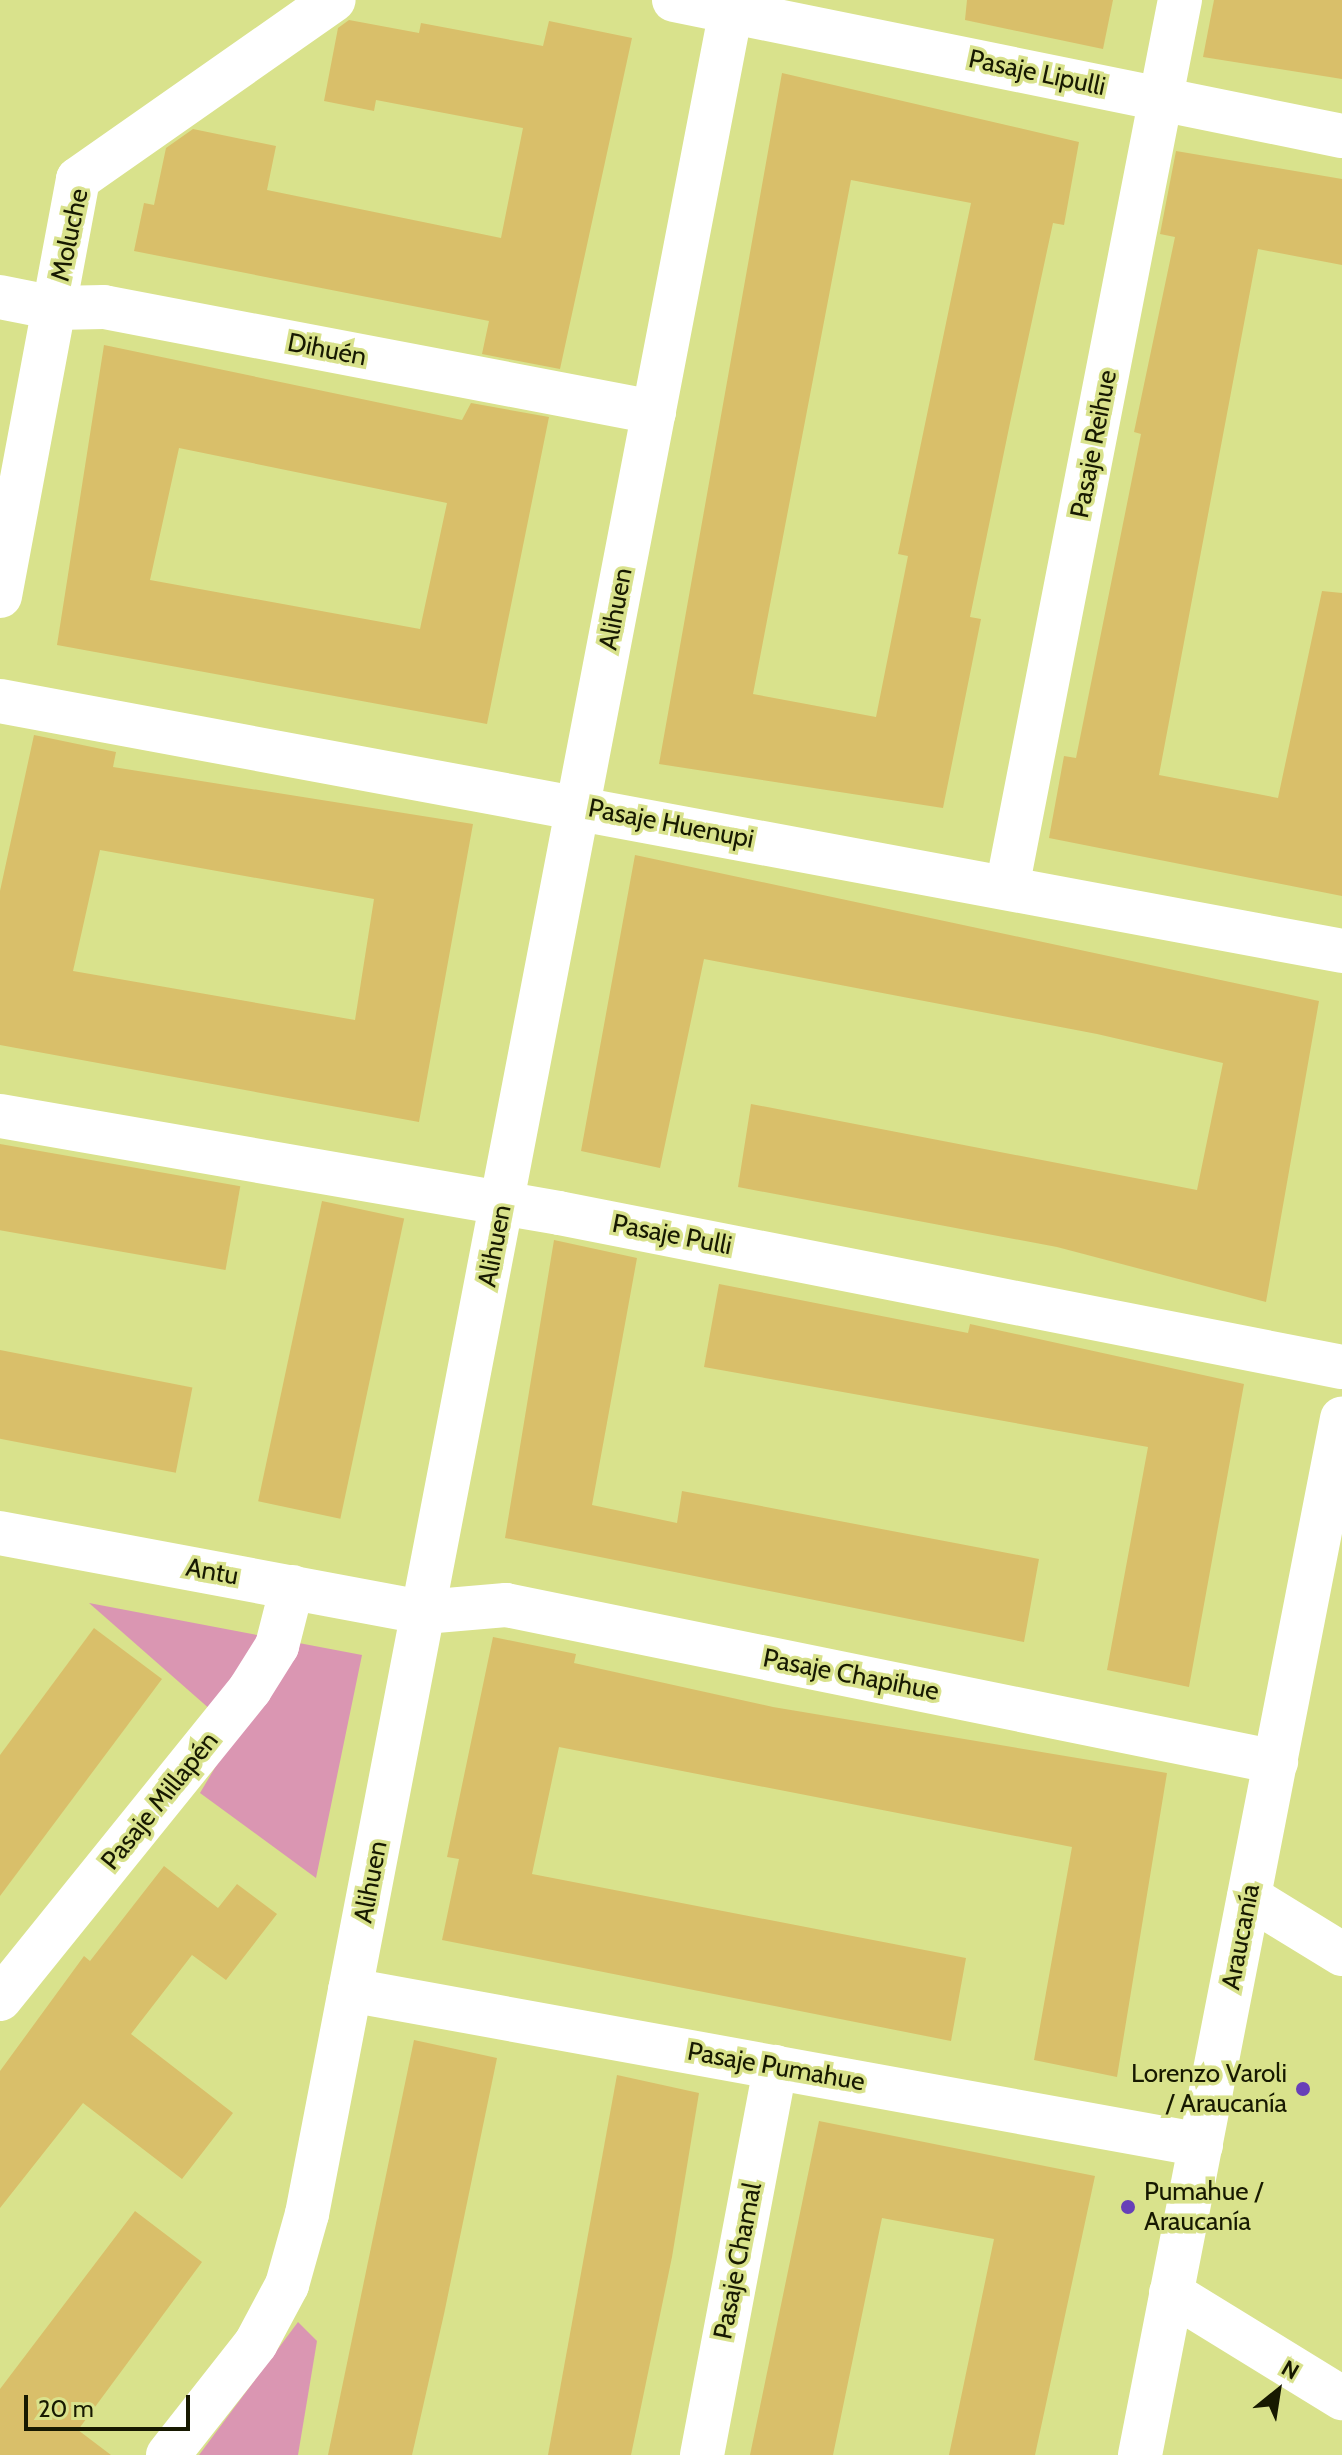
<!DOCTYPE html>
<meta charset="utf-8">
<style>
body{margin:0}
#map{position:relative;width:1342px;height:2455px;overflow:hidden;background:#d9e28c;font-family:Cabin,sans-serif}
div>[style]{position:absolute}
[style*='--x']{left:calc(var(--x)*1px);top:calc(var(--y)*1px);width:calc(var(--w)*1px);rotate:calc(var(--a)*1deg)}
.green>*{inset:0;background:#da96b2}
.building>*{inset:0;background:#d9bf6a;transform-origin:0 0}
.street>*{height:44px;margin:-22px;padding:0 22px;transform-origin:22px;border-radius:22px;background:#fff}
.secondary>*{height:44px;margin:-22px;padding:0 22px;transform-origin:22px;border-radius:22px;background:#fff}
.dots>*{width:22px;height:22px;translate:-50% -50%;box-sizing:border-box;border:4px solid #d9e28c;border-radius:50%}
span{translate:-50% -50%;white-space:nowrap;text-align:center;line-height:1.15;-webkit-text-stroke:7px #d9e28c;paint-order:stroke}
.street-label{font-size:26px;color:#171901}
.poi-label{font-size:26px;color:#171901}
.right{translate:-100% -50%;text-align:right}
.left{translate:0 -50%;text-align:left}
.north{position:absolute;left:1238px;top:2351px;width:80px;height:80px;-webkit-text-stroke:6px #d9e28c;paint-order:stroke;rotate:30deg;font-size:22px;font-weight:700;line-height:32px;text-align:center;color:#171901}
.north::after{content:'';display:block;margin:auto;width:28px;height:36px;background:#171901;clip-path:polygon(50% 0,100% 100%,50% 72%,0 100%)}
.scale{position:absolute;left:24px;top:2395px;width:166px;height:36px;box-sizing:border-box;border:4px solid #171901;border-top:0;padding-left:10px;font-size:24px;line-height:28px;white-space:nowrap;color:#171901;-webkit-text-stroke:6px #d9e28c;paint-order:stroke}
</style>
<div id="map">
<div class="green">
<i style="clip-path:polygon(89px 1603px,362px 1655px,316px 1878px,200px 1793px,236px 1732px)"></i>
<i style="clip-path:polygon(298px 2322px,317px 2341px,298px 2455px,199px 2455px)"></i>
</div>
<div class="building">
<i style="clip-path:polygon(967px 0,1113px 0,1103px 49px,965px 20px)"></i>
<i style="clip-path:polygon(1214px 0,1342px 0,1342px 79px,1203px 57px)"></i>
<i style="clip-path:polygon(349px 20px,419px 33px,421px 23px,543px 46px,549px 21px,632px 38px,560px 369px,482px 354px,489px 321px,134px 251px,144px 203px,154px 205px,166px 148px,193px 129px,276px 146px,267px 190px,501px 238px,523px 128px,376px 100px,374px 111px,324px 101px,338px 28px)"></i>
<i style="clip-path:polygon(evenodd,782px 73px,1079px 142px,1064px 225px,1053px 223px,1010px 423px,970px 617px,981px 619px,943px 808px,659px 764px,782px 73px,851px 180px,971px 203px,898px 554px,908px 556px,876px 717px,753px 694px,851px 180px)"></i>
<i style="clip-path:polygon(1176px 151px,1342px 179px,1342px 265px,1258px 249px,1159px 775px,1278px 798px,1322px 591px,1342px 593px,1342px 896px,1049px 838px,1064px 756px,1076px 758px,1141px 434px,1134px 432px,1175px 237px,1160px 234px)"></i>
<i style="clip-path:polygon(evenodd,104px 345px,462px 420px,471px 403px,549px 417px,487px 724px,57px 645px,104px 345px,179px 448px,447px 503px,420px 629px,150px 580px,179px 448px)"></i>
<i style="clip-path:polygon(evenodd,34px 735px,116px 752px,113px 767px,473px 824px,419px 1122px,0 1045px,0 891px,34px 735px,100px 850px,374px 899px,355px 1020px,73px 971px,100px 850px)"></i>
<i style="clip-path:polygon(635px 855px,1319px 1001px,1266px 1302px,1057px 1247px,738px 1187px,751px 1104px,1197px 1190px,1223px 1063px,1097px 1034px,704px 959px,660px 1168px,581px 1151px)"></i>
<i style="left:0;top:1144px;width:244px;height:85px;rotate:10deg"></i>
<i style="left:322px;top:1201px;width:84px;height:307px;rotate:12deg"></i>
<i style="clip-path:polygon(554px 1240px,637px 1258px,592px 1505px,677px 1523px,682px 1491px,1039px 1559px,1024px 1642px,505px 1538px)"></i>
<i style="clip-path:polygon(719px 1284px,968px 1333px,970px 1324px,1244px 1384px,1189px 1687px,1107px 1670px,1148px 1447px,704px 1367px)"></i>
<i style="left:0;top:1350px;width:196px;height:87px;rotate:11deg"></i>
<i style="clip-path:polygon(94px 1628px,162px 1679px,0 1896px,0 1755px)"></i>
<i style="clip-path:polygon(493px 1637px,576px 1654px,574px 1663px,773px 1707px,1167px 1773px,1117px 2077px,1034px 2060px,1072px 1847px,559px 1747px,532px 1874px,966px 1958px,951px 2041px,442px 1940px,459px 1859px,447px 1857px)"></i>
<i style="clip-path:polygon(164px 1866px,218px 1908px,237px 1884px,277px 1914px,226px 1980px,192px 1955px,131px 2034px,233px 2113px,182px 2179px,83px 2103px,0 2208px,0 2071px,84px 1956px,90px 1961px)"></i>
<i style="clip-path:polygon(414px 2040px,497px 2058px,444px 2314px,412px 2455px,328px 2455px)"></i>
<i style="clip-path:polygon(617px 2075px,699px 2093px,672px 2257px,631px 2455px,548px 2455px)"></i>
<i style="clip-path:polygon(819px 2121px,1095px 2176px,1035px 2455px,949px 2455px,994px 2239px,882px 2218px,833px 2455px,750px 2455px)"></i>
<i style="clip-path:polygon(135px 2211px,202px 2262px,78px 2430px,111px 2455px,0 2455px,0 2389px)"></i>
</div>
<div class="street">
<i style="--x:674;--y:0;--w:682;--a:11.51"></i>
<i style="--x:0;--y:297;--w:56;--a:11.3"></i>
<i style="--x:55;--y:308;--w:49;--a:-1.2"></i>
<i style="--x:104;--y:307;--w:560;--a:10.81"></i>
<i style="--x:0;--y:596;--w:424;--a:-79.4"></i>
<i style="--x:78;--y:179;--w:312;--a:-35"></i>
<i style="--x:0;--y:701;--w:1365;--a:10.55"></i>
<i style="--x:1007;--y:888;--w:905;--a:-78.98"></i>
<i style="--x:0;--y:1116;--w:567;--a:9.84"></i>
<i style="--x:559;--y:1213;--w:798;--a:11.13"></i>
<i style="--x:0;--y:1533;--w:431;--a:10.6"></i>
<i style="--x:424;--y:1612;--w:82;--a:-4.9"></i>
<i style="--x:506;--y:1605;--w:786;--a:11.52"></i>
<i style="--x:1249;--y:1897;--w:109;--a:31.5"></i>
<i style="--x:350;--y:1990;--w:865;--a:10.32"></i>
<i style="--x:0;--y:1999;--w:398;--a:-51.1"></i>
<i style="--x:250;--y:1689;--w:51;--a:-57.9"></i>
<i style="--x:277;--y:1646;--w:61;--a:-75.7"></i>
<i style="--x:1171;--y:2293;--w:201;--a:31.6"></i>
<i style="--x:168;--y:2455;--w:142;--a:-51.8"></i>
<i style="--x:256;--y:2343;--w:66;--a:-61.9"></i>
<i style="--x:287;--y:2285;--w:74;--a:-74.3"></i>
<i style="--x:307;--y:2214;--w:2255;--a:-79.11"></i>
<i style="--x:702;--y:2455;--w:395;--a:-79.3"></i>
</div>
<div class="secondary">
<i style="--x:1140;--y:2455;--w:1056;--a:-78.97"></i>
</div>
<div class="dots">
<i style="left:1303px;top:2089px;background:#6740b8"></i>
<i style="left:1128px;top:2207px;background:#6740b8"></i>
</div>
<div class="street-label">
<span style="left:1037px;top:73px;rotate:12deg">Pasaje Lipulli</span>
<span style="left:70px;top:235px;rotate:-78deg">Moluche</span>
<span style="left:327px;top:350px;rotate:11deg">Dihuén</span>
<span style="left:1094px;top:444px;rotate:-79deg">Pasaje Reihue</span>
<span style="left:616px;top:609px;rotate:-79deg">Alihuen</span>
<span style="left:671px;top:824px;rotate:11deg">Pasaje Huenupi</span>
<span style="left:672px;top:1235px;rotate:11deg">Pasaje Pulli</span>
<span style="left:495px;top:1246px;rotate:-79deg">Alihuen</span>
<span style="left:212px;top:1572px;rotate:10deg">Antu</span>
<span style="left:851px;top:1675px;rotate:11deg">Pasaje Chapihue</span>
<span style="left:160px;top:1801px;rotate:-51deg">Pasaje Millapén</span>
<span style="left:371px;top:1882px;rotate:-79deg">Alihuen</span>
<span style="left:1241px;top:1937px;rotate:-79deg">Araucanía</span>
<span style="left:776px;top:2067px;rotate:10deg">Pasaje Pumahue</span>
<span style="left:738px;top:2261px;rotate:-79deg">Pasaje Chamal</span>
</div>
<div class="poi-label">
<span class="right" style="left:1287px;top:2089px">Lorenzo Varoli<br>/ Araucanía</span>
<span class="left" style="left:1144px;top:2207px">Pumahue /<br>Araucanía</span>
</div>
<div class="north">N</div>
<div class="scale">20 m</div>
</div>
